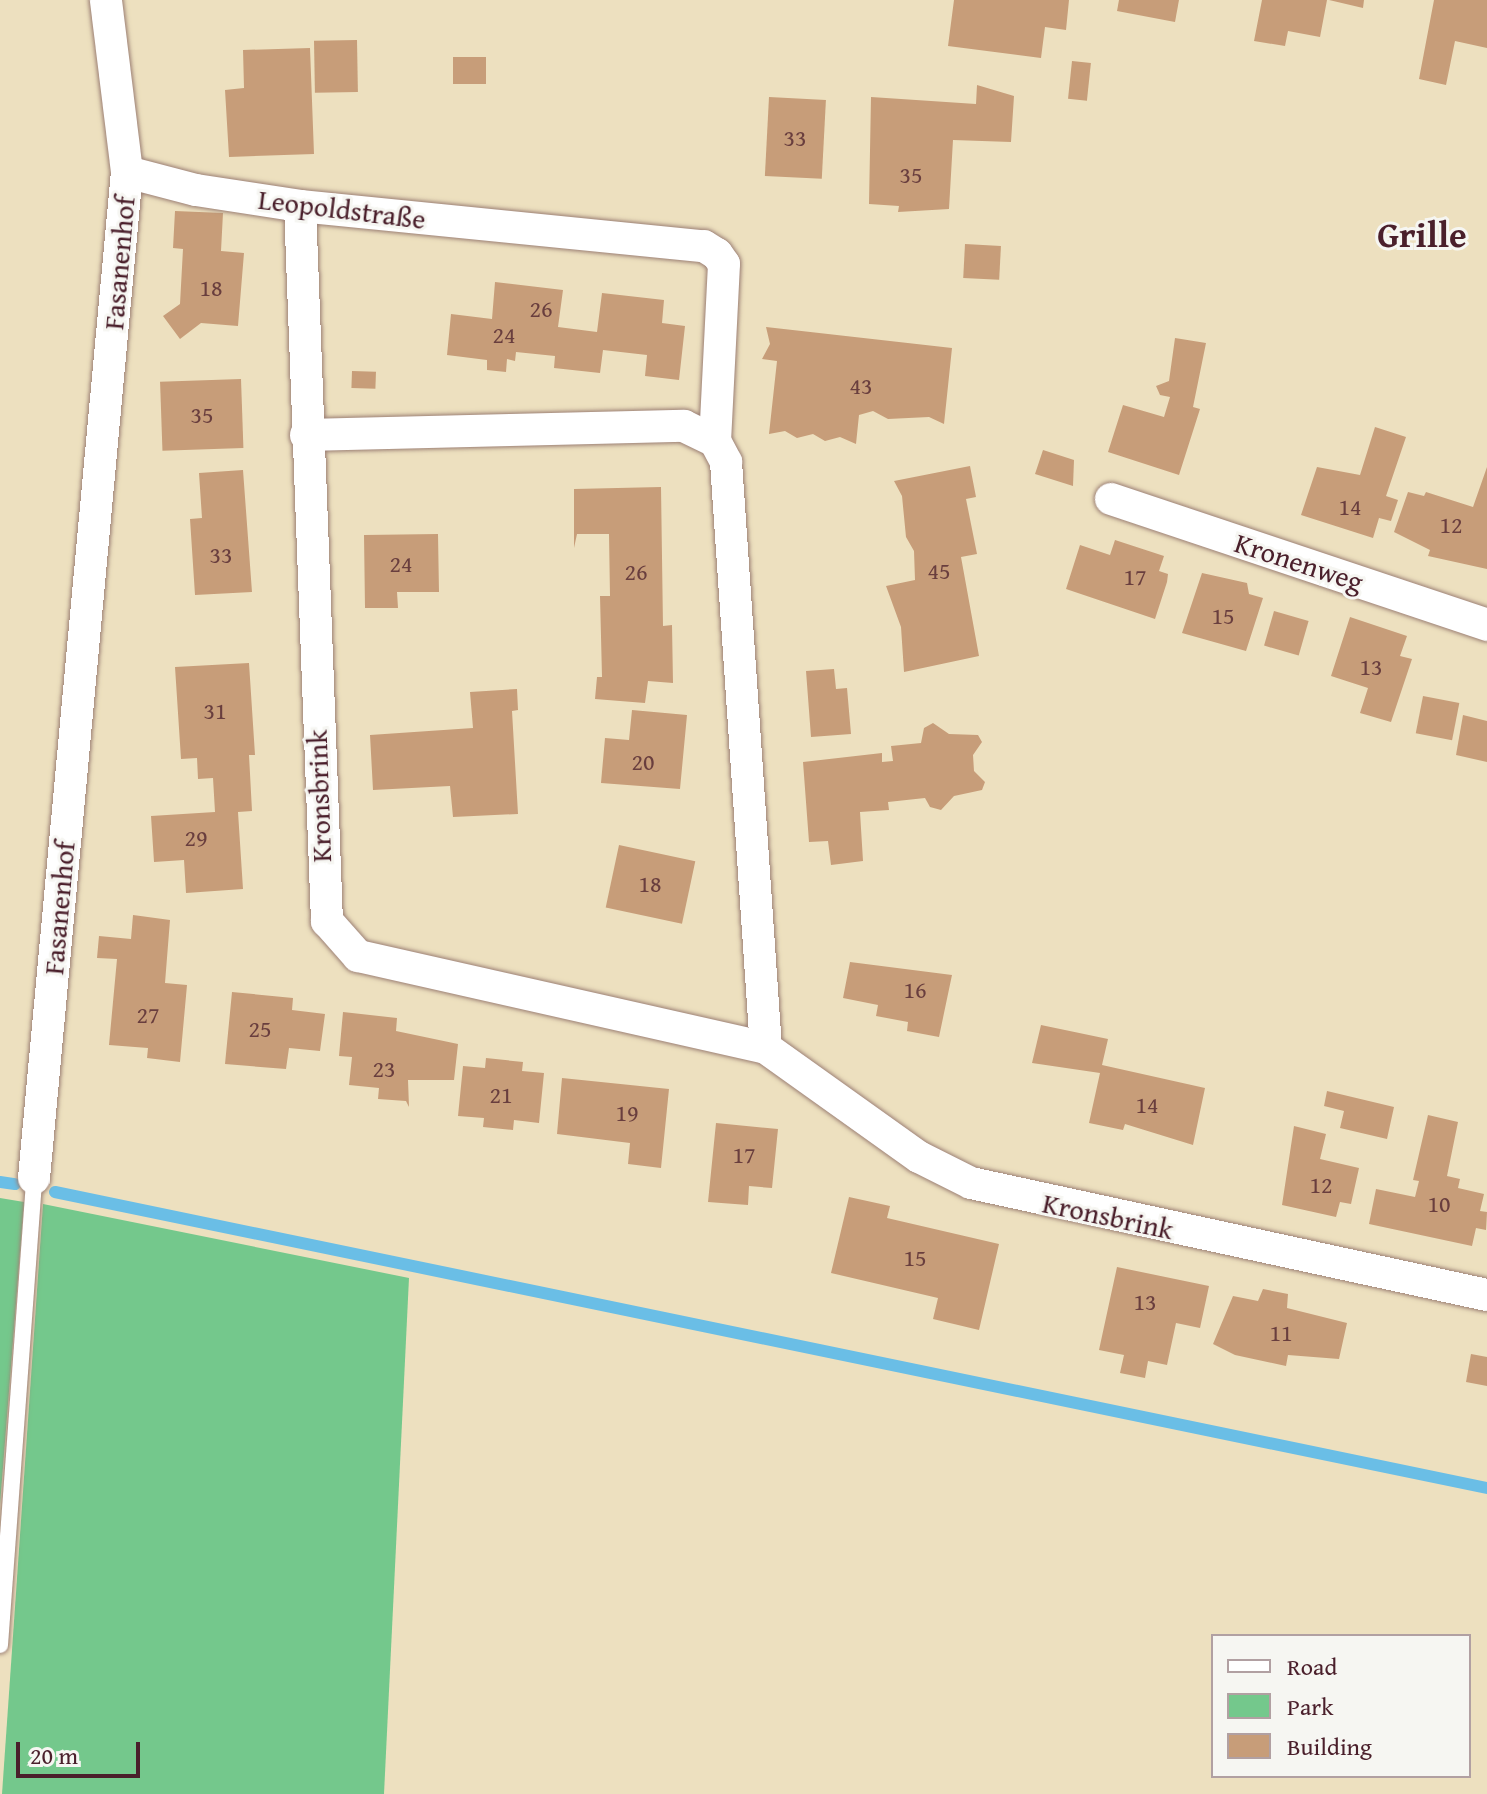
<!DOCTYPE html>
<meta charset="utf-8">
<style>
body{margin:0}
#map{position:relative;width:1487px;height:1794px;overflow:hidden;background:#ede0bf;font-family:"Gentium Book Plus",serif}
div>[style]{position:absolute}
[style*='--x']{left:calc(var(--x)*1px);top:calc(var(--y)*1px);width:calc(var(--w)*1px);rotate:calc(var(--a)*1deg)}
.green>*{inset:0;background:#74c88c}
.stream>*{height:12px;margin:-6px;padding:0 6px;transform-origin:6px;border-radius:6px;background:#6abee6}
.building>*{inset:0;background:#c79d79;transform-origin:0 0}
.roads{filter:drop-shadow(0 0 2px #9c8075) drop-shadow(0 0 2px #9c8075)}
.lane>*{height:16px;margin:-8px;padding:0 8px;transform-origin:8px;border-radius:8px;background:#fff}
.street>*{height:32px;margin:-16px;padding:0 16px;transform-origin:16px;border-radius:16px;background:#fff}
span{translate:-50% -50%;white-space:nowrap;text-align:center;line-height:1.15;-webkit-text-stroke:6px #f6f6f2;paint-order:stroke}
.number-label{font-size:24px;color:#693e3e}
.number-label span{-webkit-text-stroke-width:0}
.street-label{font-size:28px;color:#4a1f2b}
.district-label{font-size:36px;color:#4a1f2b;font-weight:700}
.legend{position:absolute;left:1211px;top:1634px;width:260px;height:144px;box-sizing:border-box;background:#f6f6f2;border:2px solid #b1a0a2;margin:0;padding:10px 14px;list-style:none;font-size:24px;color:#4a1f2b}
.legend li{display:flex;align-items:center;gap:16px;height:40px}
.legend b{width:40px;border:2px solid #b1a0a2}
.scale{position:absolute;left:16px;top:1742px;width:124px;height:36px;box-sizing:border-box;border:4px solid #4a1f2b;border-top:0;padding-left:10px;font-size:24px;line-height:28px;white-space:nowrap;color:#4a1f2b;-webkit-text-stroke:6px #f6f6f2;paint-order:stroke}
</style>
<div id="map">
<div class="green">
<i style="clip-path:polygon(0 1198px,24px 1202px,0 1505px)"></i>
<i style="clip-path:polygon(43px 1204px,409px 1278px,384px 1794px,2px 1794px)"></i>
</div>
<div class="stream">
<i style="--x:0;--y:1182;--w:15;--a:8"></i>
<i style="--x:55;--y:1192;--w:1462;--a:11.68"></i>
</div>
<div class="building">
<i style="clip-path:polygon(954px 0,1069px 0,1066px 30px,1045px 27px,1041px 58px,948px 46px)"></i>
<i style="clip-path:polygon(1119px 0,1179px 0,1175px 22px,1117px 11px)"></i>
<i style="clip-path:polygon(1262px 0,1327px 0,1320px 37px,1288px 31px,1285px 46px,1254px 41px)"></i>
<i style="clip-path:polygon(1329px 0,1364px 0,1363px 8px)"></i>
<i style="clip-path:polygon(1434px 0,1487px 0,1487px 48px,1455px 41px,1446px 85px,1419px 79px)"></i>
<i style="left:357px;top:40px;width:52px;height:43px;rotate:89deg"></i>
<i style="clip-path:polygon(310px 48px,314px 154px,229px 157px,225px 90px,244px 88px,243px 50px)"></i>
<i style="left:453px;top:57px;width:33px;height:27px"></i>
<i style="left:1072px;top:61px;width:19px;height:38px;rotate:6deg"></i>
<i style="clip-path:polygon(977px 85px,1014px 96px,1011px 142px,953px 140px,949px 209px,898px 212px,899px 206px,869px 204px,871px 97px,976px 104px)"></i>
<i style="left:769px;top:97px;width:57px;height:79px;rotate:3deg"></i>
<i style="clip-path:polygon(175px 211px,223px 213px,221px 251px,244px 253px,238px 326px,201px 323px,180px 339px,163px 316px,180px 304px,183px 249px,173px 248px)"></i>
<i style="left:965px;top:244px;width:36px;height:34px;rotate:3deg"></i>
<i style="clip-path:polygon(495px 282px,563px 290px,558px 327px,597px 332px,602px 293px,664px 300px,662px 323px,685px 326px,679px 380px,645px 376px,647px 355px,603px 350px,600px 373px,554px 368px,555px 356px,516px 352px,515px 361px,507px 359px,506px 372px,487px 370px,487px 360px,447px 355px,451px 314px,492px 319px)"></i>
<i style="clip-path:polygon(766px 327px,952px 348px,944px 424px,929px 417px,888px 419px,873px 411px,859px 415px,856px 444px,840px 437px,825px 441px,813px 434px,797px 438px,785px 431px,769px 434px,777px 361px,762px 359px,770px 344px)"></i>
<i style="clip-path:polygon(1175px 338px,1206px 343px,1193px 407px,1200px 409px,1179px 475px,1108px 452px,1123px 405px,1164px 417px,1170px 397px,1160px 395px,1156px 386px,1169px 381px)"></i>
<i style="left:352px;top:371px;width:24px;height:17px;rotate:2deg"></i>
<i style="left:241px;top:379px;width:69px;height:81px;rotate:88deg"></i>
<i style="clip-path:polygon(1375px 427px,1406px 437px,1386px 496px,1398px 500px,1391px 521px,1379px 518px,1373px 538px,1301px 515px,1317px 467px,1360px 475px)"></i>
<i style="clip-path:polygon(1043px 450px,1074px 460px,1073px 486px,1035px 474px)"></i>
<i style="clip-path:polygon(970px 466px,976px 497px,966px 499px,977px 554px,961px 557px,979px 656px,904px 672px,901px 627px,886px 586px,915px 580px,914px 551px,906px 537px,902px 496px,894px 481px)"></i>
<i style="clip-path:polygon(1487px 467px,1487px 569px,1428px 556px,1430px 550px,1394px 532px,1408px 492px,1424px 496px,1426px 492px,1473px 507px)"></i>
<i style="clip-path:polygon(243px 470px,252px 592px,195px 595px,190px 519px,202px 518px,199px 473px)"></i>
<i style="clip-path:polygon(661px 487px,663px 626px,672px 625px,673px 683px,648px 681px,645px 703px,595px 699px,597px 677px,602px 677px,600px 596px,610px 596px,609px 534px,577px 534px,574px 548px,574px 489px)"></i>
<i style="clip-path:polygon(438px 534px,439px 592px,397px 592px,398px 608px,365px 608px,364px 535px)"></i>
<i style="clip-path:polygon(1115px 540px,1164px 556px,1159px 571px,1168px 574px,1167px 582px,1155px 619px,1066px 589px,1080px 545px,1110px 555px)"></i>
<i style="clip-path:polygon(1202px 573px,1247px 583px,1249px 594px,1263px 598px,1246px 651px,1182px 633px)"></i>
<i style="left:1274px;top:611px;width:36px;height:36px;rotate:16deg"></i>
<i style="clip-path:polygon(1350px 617px,1407px 636px,1400px 656px,1412px 659px,1391px 722px,1360px 713px,1368px 688px,1331px 676px)"></i>
<i style="clip-path:polygon(249px 663px,255px 755px,249px 755px,252px 811px,238px 812px,243px 889px,186px 893px,184px 860px,154px 862px,151px 816px,215px 812px,213px 778px,198px 779px,197px 758px,181px 759px,175px 667px)"></i>
<i style="clip-path:polygon(834px 669px,836px 689px,847px 688px,851px 734px,811px 737px,806px 671px)"></i>
<i style="clip-path:polygon(517px 689px,518px 710px,512px 711px,518px 814px,453px 817px,450px 786px,373px 790px,370px 735px,473px 728px,470px 692px)"></i>
<i style="left:1423px;top:696px;width:37px;height:38px;rotate:11deg"></i>
<i style="clip-path:polygon(632px 710px,687px 715px,680px 789px,601px 783px,605px 738px,629px 740px)"></i>
<i style="clip-path:polygon(1463px 715px,1487px 721px,1487px 762px,1456px 755px)"></i>
<i style="clip-path:polygon(933px 723px,949px 734px,978px 735px,982px 742px,973px 755px,974px 771px,985px 782px,982px 790px,954px 796px,941px 810px,930px 807px,925px 798px,888px 802px,889px 810px,860px 812px,863px 861px,831px 865px,828px 841px,809px 842px,803px 762px,882px 753px,882px 762px,893px 761px,891px 746px,921px 743px,924px 728px)"></i>
<i style="left:619px;top:845px;width:78px;height:64px;rotate:12deg"></i>
<i style="clip-path:polygon(133px 915px,170px 920px,165px 983px,187px 985px,180px 1062px,147px 1058px,148px 1048px,109px 1045px,117px 959px,97px 958px,99px 936px,131px 939px)"></i>
<i style="clip-path:polygon(850px 962px,952px 975px,939px 1037px,907px 1031px,908px 1022px,876px 1016px,878px 1005px,843px 998px)"></i>
<i style="clip-path:polygon(232px 992px,293px 998px,292px 1010px,325px 1014px,320px 1051px,289px 1048px,286px 1069px,225px 1064px)"></i>
<i style="clip-path:polygon(343px 1012px,397px 1018px,396px 1031px,458px 1044px,454px 1080px,408px 1080px,409px 1107px,406px 1101px,378px 1099px,379px 1088px,349px 1085px,352px 1057px,339px 1056px)"></i>
<i style="clip-path:polygon(1041px 1025px,1108px 1039px,1102px 1065px,1205px 1088px,1193px 1145px,1125px 1124px,1123px 1130px,1089px 1123px,1100px 1073px,1032px 1063px)"></i>
<i style="clip-path:polygon(486px 1058px,523px 1062px,522px 1071px,544px 1073px,539px 1123px,514px 1120px,513px 1130px,483px 1127px,484px 1118px,458px 1116px,463px 1066px,485px 1068px)"></i>
<i style="clip-path:polygon(562px 1078px,669px 1089px,661px 1168px,628px 1164px,630px 1143px,557px 1134px)"></i>
<i style="clip-path:polygon(1327px 1091px,1394px 1107px,1387px 1139px,1340px 1128px,1344px 1111px,1324px 1106px)"></i>
<i style="clip-path:polygon(1428px 1115px,1458px 1122px,1447px 1176px,1460px 1179px,1458px 1188px,1484px 1194px,1480px 1211px,1487px 1212px,1486px 1230px,1476px 1228px,1472px 1246px,1369px 1224px,1376px 1189px,1415px 1197px,1419px 1181px,1413px 1180px)"></i>
<i style="clip-path:polygon(716px 1123px,778px 1129px,772px 1188px,749px 1186px,748px 1205px,708px 1202px)"></i>
<i style="clip-path:polygon(1294px 1126px,1326px 1134px,1320px 1159px,1359px 1168px,1351px 1204px,1340px 1202px,1336px 1217px,1282px 1205px)"></i>
<i style="clip-path:polygon(849px 1197px,890px 1206px,887px 1218px,999px 1244px,979px 1330px,933px 1319px,938px 1298px,831px 1273px)"></i>
<i style="clip-path:polygon(1117px 1267px,1209px 1286px,1200px 1328px,1176px 1323px,1167px 1365px,1148px 1361px,1145px 1378px,1120px 1373px,1124px 1355px,1099px 1350px)"></i>
<i style="clip-path:polygon(1263px 1289px,1288px 1294px,1287px 1308px,1347px 1323px,1339px 1359px,1288px 1355px,1286px 1366px,1235px 1355px,1213px 1344px,1233px 1296px,1258px 1301px)"></i>
<i style="clip-path:polygon(1471px 1354px,1487px 1357px,1487px 1386px,1466px 1382px)"></i>
</div>
<div class="roads">
<div class="lane">
<i style="--x:0;--y:1645;--w:468;--a:-85.8"></i>
</div>
<div class="street">
<i style="--x:127;--y:172;--w:71;--a:14.6"></i>
<i style="--x:196;--y:190;--w:105;--a:8.7"></i>
<i style="--x:300;--y:206;--w:406;--a:5.7"></i>
<i style="--x:704;--y:246;--w:15;--a:32"></i>
<i style="--x:717;--y:254;--w:12;--a:55"></i>
<i style="--x:724;--y:264;--w:177;--a:92.9"></i>
<i style="--x:715;--y:441;--w:24;--a:62"></i>
<i style="--x:726;--y:462;--w:587;--a:86.1"></i>
<i style="--x:766;--y:1048;--w:188;--a:35.5"></i>
<i style="--x:919;--y:1157;--w:58;--a:26.6"></i>
<i style="--x:971;--y:1183;--w:528;--a:12.25"></i>
<i style="--x:300;--y:206;--w:716;--a:87.84"></i>
<i style="--x:327;--y:921;--w:47;--a:48.5"></i>
<i style="--x:358;--y:956;--w:418;--a:12.7"></i>
<i style="--x:306;--y:435;--w:378;--a:-1.4"></i>
<i style="--x:684;--y:426;--w:34;--a:26"></i>
<i style="--x:1111;--y:499;--w:397;--a:18.5"></i>
<i style="--x:34;--y:1178;--w:1010;--a:-84.72"></i>
<i style="--x:127;--y:172;--w:173;--a:-97"></i>
</div>
</div>
<div class="number-label">
<span style="left:795px;top:138px">33</span>
<span style="left:911px;top:175px">35</span>
<span style="left:211px;top:288px">18</span>
<span style="left:541px;top:309px">26</span>
<span style="left:504px;top:335px">24</span>
<span style="left:861px;top:386px">43</span>
<span style="left:202px;top:415px">35</span>
<span style="left:1350px;top:507px">14</span>
<span style="left:1451px;top:525px">12</span>
<span style="left:221px;top:555px">33</span>
<span style="left:401px;top:564px">24</span>
<span style="left:939px;top:571px">45</span>
<span style="left:636px;top:572px">26</span>
<span style="left:1135px;top:577px">17</span>
<span style="left:1223px;top:616px">15</span>
<span style="left:1371px;top:667px">13</span>
<span style="left:215px;top:711px">31</span>
<span style="left:643px;top:762px">20</span>
<span style="left:196px;top:838px">29</span>
<span style="left:650px;top:884px">18</span>
<span style="left:915px;top:990px">16</span>
<span style="left:148px;top:1015px">27</span>
<span style="left:260px;top:1029px">25</span>
<span style="left:384px;top:1069px">23</span>
<span style="left:501px;top:1095px">21</span>
<span style="left:1147px;top:1105px">14</span>
<span style="left:627px;top:1113px">19</span>
<span style="left:744px;top:1155px">17</span>
<span style="left:1321px;top:1185px">12</span>
<span style="left:1439px;top:1204px">10</span>
<span style="left:915px;top:1258px">15</span>
<span style="left:1145px;top:1302px">13</span>
<span style="left:1281px;top:1333px">11</span>
</div>
<div class="street-label">
<span style="left:342px;top:209px;rotate:7deg">Leopoldstraße</span>
<span style="left:119px;top:263px;rotate:-85deg">Fasanenhof</span>
<span style="left:1299px;top:562px;rotate:18deg">Kronenweg</span>
<span style="left:319px;top:796px;rotate:-92deg">Kronsbrink</span>
<span style="left:59px;top:908px;rotate:-85deg">Fasanenhof</span>
<span style="left:1108px;top:1216px;rotate:12deg">Kronsbrink</span>
</div>
<div class="district-label">
<span style="left:1422px;top:234px">Grille</span>
</div>
<ul class="legend">
<li><b style="height:10px;background:#fff"></b>Road</li>
<li><b style="height:22px;background:#74c88c"></b>Park</li>
<li><b style="height:22px;background:#c79d79"></b>Building</li>
</ul>
<div class="scale">20 m</div>
</div>
